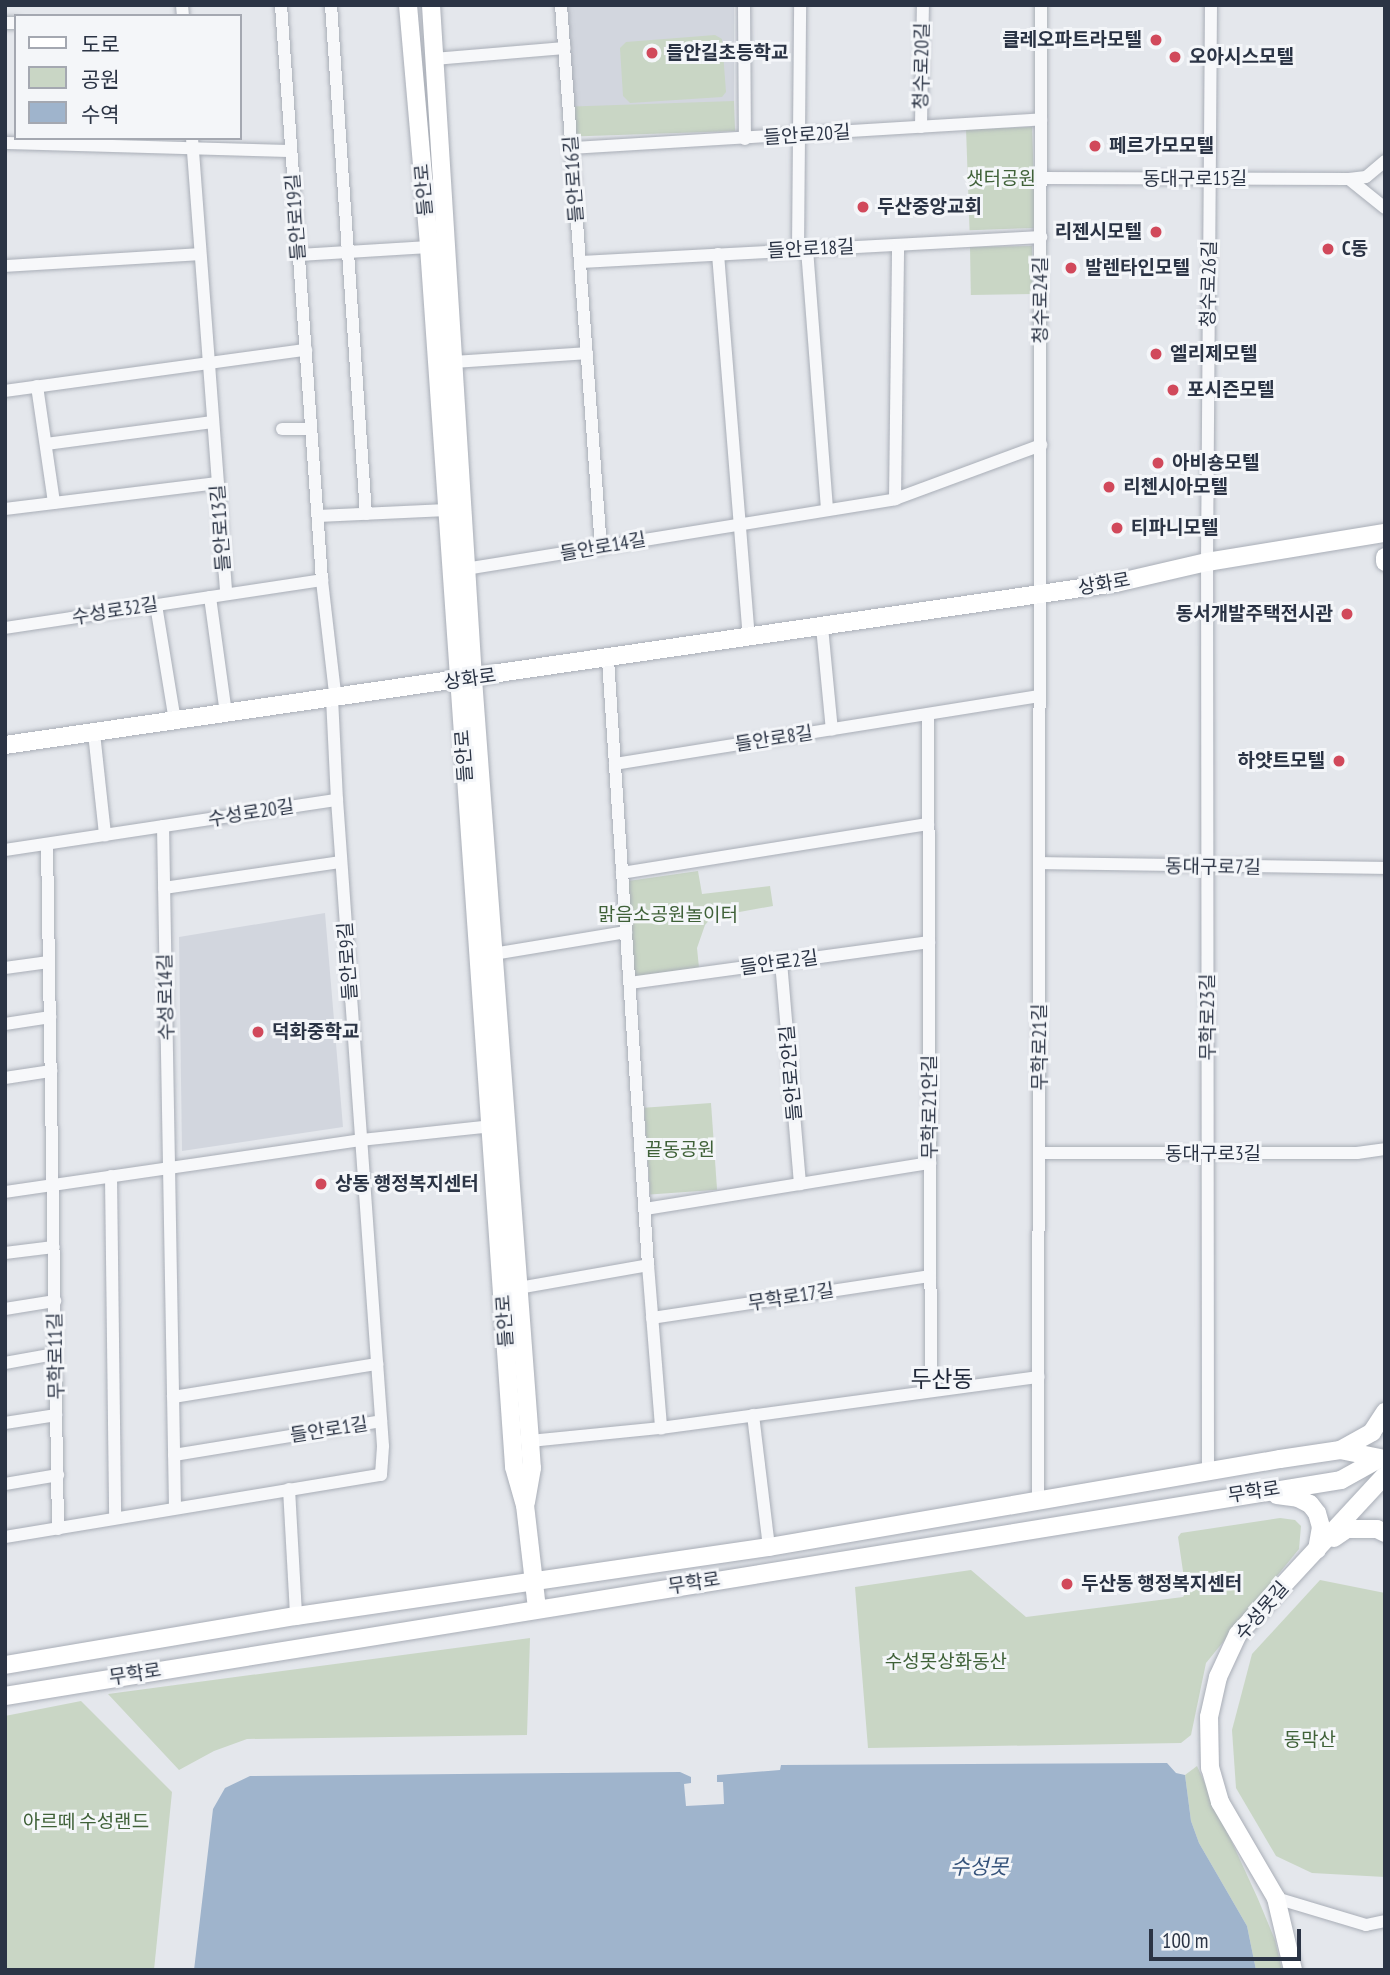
<!DOCTYPE html>
<meta charset="utf-8">
<style>
body{margin:0}
#map{position:relative;width:1390px;height:1975px;overflow:hidden;background:#e4e7ec;font-family:"PT Sans Narrow","Noto Sans KR",sans-serif}
div>[style]{position:absolute}
[style*='--x']{left:calc(var(--x)*1px);top:calc(var(--y)*1px);width:calc(var(--w)*1px);rotate:calc(var(--a)*1deg)}
.built>*{inset:0;background:#d2d6de;transform-origin:0 0}
.green>*{inset:0;background:#c9d6c5;transform-origin:0 0}
.water>*{inset:0;background:#9fb4cc}
.roads{filter:drop-shadow(0 0 2px #a9aeb7) drop-shadow(0 0 2px #a9aeb7)}
.street>*{height:12px;margin:-6px;padding:0 6px;transform-origin:6px;border-radius:6px;background:#f7f8fa}
.secondary>*{height:18px;margin:-9px;padding:0 9px;transform-origin:9px;border-radius:9px;background:#fff}
.dots>*{width:19px;height:19px;translate:-50% -50%;box-sizing:border-box;border:4px solid #f4f6f9;border-radius:50%}
span{translate:-50% -50%;white-space:nowrap;text-align:center;line-height:1.15;-webkit-text-stroke:6px #f4f6f9;paint-order:stroke}
.poi-label{font-size:19px;color:#2b3445;font-weight:700}
.right{translate:-100% -50%;text-align:right}
.left{translate:0 -50%;text-align:left}
.street-label{font-size:19px;color:#2b3445}
.park-label{font-size:19px;color:#3f6138}
.water-label{font-size:21px;color:#34527a;font-style:italic}
.quarter-label{font-size:23px;color:#1d2536}
.frame{position:absolute;inset:0;border:7px solid #2b3445;pointer-events:none}
.legend{position:absolute;left:14px;top:14px;width:228px;height:126px;box-sizing:border-box;background:#f4f6f9;border:2px solid #a4a8b1;margin:0;padding:9px 12px;list-style:none;font-size:21px;color:#2b3445}
.legend li{display:flex;align-items:center;gap:14px;height:35px}
.legend b{width:35px;border:2px solid #a4a8b1}
.scale{position:absolute;left:1149px;top:1929px;width:152px;height:32px;box-sizing:border-box;border:4px solid #2b3445;border-top:0;padding-left:9px;font-size:21px;line-height:24px;white-space:nowrap;color:#2b3445;-webkit-text-stroke:5px #f4f6f9;paint-order:stroke}
</style>
<div id="map">
<div class="built">
<i style="left:566px;top:5px;width:168px;height:103px"></i>
<i style="clip-path:polygon(325px 913px,343px 1127px,182px 1151px,179px 937px)"></i>
</div>
<div class="green">
<i style="clip-path:polygon(715px 35px,722px 39px,726px 92px,722px 97px,630px 103px,623px 96px,620px 48px,626px 42px)"></i>
<i style="left:734px;top:101px;width:30px;height:161px;rotate:88deg"></i>
<i style="left:1032px;top:127px;width:101px;height:66px;rotate:88deg"></i>
<i style="left:1032px;top:246px;width:48px;height:62px;rotate:89deg"></i>
<i style="clip-path:polygon(698px 871px,702px 894px,770px 886px,773px 906px,712px 917px,705px 925px,697px 948px,699px 968px,633px 979px,628px 881px)"></i>
<i style="left:711px;top:1103px;width:87px;height:67px;rotate:86deg"></i>
<i style="clip-path:polygon(1280px 1518px,1295px 1520px,1301px 1526px,1299px 1549px,1206px 1663px,1191px 1735px,1181px 1743px,868px 1748px,855px 1587px,971px 1570px,1026px 1617px,1183px 1597px,1186px 1592px,1178px 1537px,1181px 1533px)"></i>
<i style="clip-path:polygon(1320px 1580px,1385px 1593px,1385px 1877px,1312px 1873px,1276px 1856px,1236px 1788px,1232px 1730px,1252px 1654px)"></i>
<i style="clip-path:polygon(530px 1638px,527px 1735px,247px 1739px,214px 1751px,179px 1770px,108px 1694px)"></i>
<i style="clip-path:polygon(81px 1701px,172px 1792px,154px 1970px,5px 1970px,5px 1716px)"></i>
<i style="clip-path:polygon(1197px 1766px,1258px 1899px,1275px 1940px,1282px 1970px,1256px 1970px,1247px 1926px,1199px 1843px,1191px 1821px,1185px 1775px)"></i>
</div>
<div class="water">
<i style="clip-path:polygon(1167px 1763px,1176px 1773px,1185px 1775px,1191px 1821px,1199px 1843px,1247px 1926px,1256px 1970px,194px 1970px,213px 1809px,225px 1788px,250px 1776px,680px 1772px,691px 1777px,691px 1783px,684px 1784px,686px 1806px,724px 1804px,723px 1782px,717px 1782px,717px 1775px,780px 1770px,781px 1765px)"></i>
</div>
<div class="roads">
<div class="street">
<i style="--x:182;--y:5;--w:11;--a:85"></i>
<i style="--x:331;--y:5;--w:510;--a:86.07"></i>
<i style="--x:561;--y:5;--w:545;--a:85.79"></i>
<i style="--x:744;--y:5;--w:134;--a:89.6"></i>
<i style="--x:5;--y:23;--w:11;--a:0"></i>
<i style="--x:434;--y:59;--w:131;--a:-4.8"></i>
<i style="--x:921;--y:127;--w:122;--a:-89.1"></i>
<i style="--x:192;--y:138;--w:457;--a:85.7"></i>
<i style="--x:5;--y:143;--w:286;--a:1.6"></i>
<i style="--x:572;--y:148;--w:470;--a:-3.5"></i>
<i style="--x:1041;--y:178;--w:308;--a:0.2"></i>
<i style="--x:1349;--y:179;--w:17;--a:-7"></i>
<i style="--x:1366;--y:177;--w:25;--a:-40"></i>
<i style="--x:1349;--y:179;--w:46;--a:38.9"></i>
<i style="--x:807;--y:249;--w:261;--a:85.6"></i>
<i style="--x:798;--y:250;--w:245;--a:-89.5"></i>
<i style="--x:718;--y:254;--w:385;--a:85.4"></i>
<i style="--x:299;--y:255;--w:130;--a:-3.5"></i>
<i style="--x:581;--y:262;--w:461;--a:-3.1"></i>
<i style="--x:5;--y:266;--w:195;--a:-3.5"></i>
<i style="--x:452;--y:362;--w:135;--a:-3.8"></i>
<i style="--x:37;--y:386;--w:118;--a:81.7"></i>
<i style="--x:5;--y:391;--w:304;--a:-7.8"></i>
<i style="--x:282;--y:429;--w:29;--a:0"></i>
<i style="--x:46;--y:444;--w:168;--a:-7.5"></i>
<i style="--x:895;--y:499;--w:254;--a:-89.3"></i>
<i style="--x:5;--y:509;--w:214;--a:-7"></i>
<i style="--x:318;--y:516;--w:129;--a:-2.7"></i>
<i style="--x:465;--y:569;--w:436;--a:-9.2"></i>
<i style="--x:895;--y:499;--w:156;--a:-20.3"></i>
<i style="--x:210;--y:597;--w:118;--a:82.2"></i>
<i style="--x:156;--y:605;--w:118;--a:80.7"></i>
<i style="--x:822;--y:627;--w:103;--a:84.5"></i>
<i style="--x:5;--y:628;--w:321;--a:-8.6"></i>
<i style="--x:322;--y:580;--w:576;--a:-94.08"></i>
<i style="--x:928;--y:714;--w:677;--a:89.75"></i>
<i style="--x:94;--y:733;--w:103;--a:83.8"></i>
<i style="--x:615;--y:764;--w:430;--a:-9.1"></i>
<i style="--x:163;--y:826;--w:681;--a:88.99"></i>
<i style="--x:47;--y:844;--w:685;--a:89.08"></i>
<i style="--x:5;--y:850;--w:336;--a:-8.6"></i>
<i style="--x:1040;--y:863;--w:345;--a:0.8"></i>
<i style="--x:622;--y:873;--w:310;--a:-9.1"></i>
<i style="--x:164;--y:888;--w:179;--a:-8.4"></i>
<i style="--x:493;--y:954;--w:135;--a:-9.4"></i>
<i style="--x:781;--y:962;--w:223;--a:85.1"></i>
<i style="--x:5;--y:968;--w:44;--a:-7.8"></i>
<i style="--x:630;--y:983;--w:302;--a:-7.8"></i>
<i style="--x:5;--y:1024;--w:46;--a:-8.8"></i>
<i style="--x:5;--y:1078;--w:47;--a:-8.7"></i>
<i style="--x:1040;--y:1153;--w:317;--a:0"></i>
<i style="--x:1357;--y:1153;--w:28;--a:-8"></i>
<i style="--x:111;--y:1176;--w:342;--a:89.3"></i>
<i style="--x:5;--y:1192;--w:360;--a:-8.3"></i>
<i style="--x:361;--y:1140;--w:131;--a:-6.1"></i>
<i style="--x:645;--y:1209;--w:289;--a:-9.2"></i>
<i style="--x:5;--y:1253;--w:49;--a:-7"></i>
<i style="--x:648;--y:1265;--w:164;--a:85.4"></i>
<i style="--x:518;--y:1288;--w:132;--a:-10"></i>
<i style="--x:648;--y:1265;--w:607;--a:-93.78"></i>
<i style="--x:5;--y:1309;--w:51;--a:-9.1"></i>
<i style="--x:652;--y:1318;--w:281;--a:-8.6"></i>
<i style="--x:5;--y:1363;--w:51;--a:-10.2"></i>
<i style="--x:173;--y:1397;--w:207;--a:-9.2"></i>
<i style="--x:753;--y:1415;--w:133;--a:83.1"></i>
<i style="--x:5;--y:1423;--w:52;--a:-8.9"></i>
<i style="--x:530;--y:1441;--w:132;--a:-5.7"></i>
<i style="--x:661;--y:1428;--w:381;--a:-7.7"></i>
<i style="--x:174;--y:1455;--w:210;--a:-9.3"></i>
<i style="--x:1208;--y:1471;--w:909;--a:-90.06"></i>
<i style="--x:1207;--y:562;--w:557;--a:-89.59"></i>
<i style="--x:5;--y:1484;--w:54;--a:-9.6"></i>
<i style="--x:289;--y:1489;--w:127;--a:86.8"></i>
<i style="--x:1038;--y:1500;--w:1495;--a:-89.89"></i>
<i style="--x:5;--y:1537;--w:381;--a:-9.4"></i>
<i style="--x:381;--y:1475;--w:29;--a:-86"></i>
<i style="--x:383;--y:1446;--w:648;--a:-94.07"></i>
<i style="--x:337;--y:800;--w:101;--a:-92.8"></i>
<i style="--x:332;--y:699;--w:7;--a:-63"></i>
<i style="--x:335;--y:693;--w:114;--a:-96.6"></i>
<i style="--x:1276;--y:1898;--w:94;--a:16.7"></i>
<i style="--x:1366;--y:1925;--w:19;--a:-12"></i>
</div>
<div class="secondary">
<i style="--x:408;--y:5;--w:243;--a:85"></i>
<i style="--x:429;--y:247;--w:1223;--a:86.01"></i>
<i style="--x:514;--y:1467;--w:40;--a:74"></i>
<i style="--x:525;--y:1505;--w:104;--a:83.4"></i>
<i style="--x:431;--y:5;--w:675;--a:86.43"></i>
<i style="--x:473;--y:679;--w:764;--a:85.72"></i>
<i style="--x:530;--y:1441;--w:27;--a:86"></i>
<i style="--x:532;--y:1468;--w:35;--a:100"></i>
<i style="--x:1385;--y:557;--w:5;--a:90"></i>
<i style="--x:5;--y:745;--w:1123;--a:-8.3"></i>
<i style="--x:1116;--y:583;--w:93;--a:-13"></i>
<i style="--x:1207;--y:562;--w:180;--a:-9.3"></i>
<i style="--x:1340;--y:1450;--w:37;--a:-29"></i>
<i style="--x:1372;--y:1432;--w:24;--a:-57"></i>
<i style="--x:1277;--y:1495;--w:21;--a:8"></i>
<i style="--x:1298;--y:1498;--w:13;--a:27"></i>
<i style="--x:1310;--y:1504;--w:11;--a:52"></i>
<i style="--x:1317;--y:1513;--w:15;--a:74"></i>
<i style="--x:1321;--y:1527;--w:23;--a:100"></i>
<i style="--x:1334;--y:1538;--w:16;--a:-35"></i>
<i style="--x:1347;--y:1529;--w:30;--a:0"></i>
<i style="--x:1377;--y:1529;--w:9;--a:27"></i>
<i style="--x:5;--y:1665;--w:295;--a:-9.6"></i>
<i style="--x:296;--y:1616;--w:478;--a:-8.3"></i>
<i style="--x:769;--y:1547;--w:519;--a:-9.77"></i>
<i style="--x:1280;--y:1459;--w:61;--a:-8.5"></i>
<i style="--x:1340;--y:1450;--w:46;--a:11.3"></i>
<i style="--x:5;--y:1696;--w:1353;--a:-9.18"></i>
<i style="--x:1341;--y:1480;--w:43;--a:-28.9"></i>
<i style="--x:1293;--y:1970;--w:74;--a:-103.3"></i>
<i style="--x:1276;--y:1898;--w:111;--a:-120.3"></i>
<i style="--x:1220;--y:1802;--w:35;--a:-106"></i>
<i style="--x:1210;--y:1768;--w:51;--a:-91.1"></i>
<i style="--x:1209;--y:1717;--w:41;--a:-77.3"></i>
<i style="--x:1218;--y:1677;--w:47;--a:-65.1"></i>
<i style="--x:1238;--y:1634;--w:217;--a:-47.2"></i>
</div>
</div>
<div class="dots">
<i style="left:1156px;top:40px;background:#d1495b"></i>
<i style="left:652px;top:53px;background:#d1495b"></i>
<i style="left:1175px;top:57px;background:#d1495b"></i>
<i style="left:1095px;top:146px;background:#d1495b"></i>
<i style="left:863px;top:207px;background:#d1495b"></i>
<i style="left:1156px;top:232px;background:#d1495b"></i>
<i style="left:1328px;top:249px;background:#d1495b"></i>
<i style="left:1071px;top:268px;background:#d1495b"></i>
<i style="left:1156px;top:354px;background:#d1495b"></i>
<i style="left:1173px;top:390px;background:#d1495b"></i>
<i style="left:1158px;top:463px;background:#d1495b"></i>
<i style="left:1109px;top:487px;background:#d1495b"></i>
<i style="left:1117px;top:528px;background:#d1495b"></i>
<i style="left:1347px;top:614px;background:#d1495b"></i>
<i style="left:1339px;top:761px;background:#d1495b"></i>
<i style="left:258px;top:1032px;background:#d1495b"></i>
<i style="left:321px;top:1184px;background:#d1495b"></i>
<i style="left:1067px;top:1584px;background:#d1495b"></i>
</div>
<div class="poi-label">
<span class="right" style="left:1142px;top:40px">클레오파트라모텔</span>
<span class="left" style="left:666px;top:53px">들안길초등학교</span>
<span class="left" style="left:1189px;top:57px">오아시스모텔</span>
<span class="left" style="left:1109px;top:146px">페르가모모텔</span>
<span class="left" style="left:877px;top:207px">두산중앙교회</span>
<span class="right" style="left:1142px;top:232px">리젠시모텔</span>
<span class="left" style="left:1342px;top:249px">C동</span>
<span class="left" style="left:1085px;top:268px">발렌타인모텔</span>
<span class="left" style="left:1170px;top:354px">엘리제모텔</span>
<span class="left" style="left:1187px;top:390px">포시즌모텔</span>
<span class="left" style="left:1172px;top:463px">아비숑모텔</span>
<span class="left" style="left:1123px;top:487px">리첸시아모텔</span>
<span class="left" style="left:1131px;top:528px">티파니모텔</span>
<span class="right" style="left:1333px;top:614px">동서개발주택전시관</span>
<span class="right" style="left:1325px;top:761px">하얏트모텔</span>
<span class="left" style="left:272px;top:1032px">덕화중학교</span>
<span class="left" style="left:335px;top:1184px">상동 행정복지센터</span>
<span class="left" style="left:1081px;top:1584px">두산동 행정복지센터</span>
</div>
<div class="street-label">
<span style="left:922px;top:66px;rotate:-89deg">청수로20길</span>
<span style="left:807px;top:135px;rotate:-4deg">들안로20길</span>
<span style="left:574px;top:179px;rotate:-94deg">들안로16길</span>
<span style="left:1195px;top:179px">동대구로15길</span>
<span style="left:424px;top:190px;rotate:-95deg">들안로</span>
<span style="left:296px;top:217px;rotate:-94deg">들안로19길</span>
<span style="left:811px;top:249px;rotate:-3deg">들안로18길</span>
<span style="left:1209px;top:284px;rotate:-89deg">청수로26길</span>
<span style="left:1041px;top:300px;rotate:-90deg">청수로24길</span>
<span style="left:221px;top:528px;rotate:-94deg">들안로13길</span>
<span style="left:603px;top:547px;rotate:-10deg">들안로14길</span>
<span style="left:1104px;top:584px;rotate:-10deg">상화로</span>
<span style="left:115px;top:611px;rotate:-9deg">수성로32길</span>
<span style="left:470px;top:679px;rotate:-8deg">상화로</span>
<span style="left:774px;top:739px;rotate:-9deg">들안로8길</span>
<span style="left:464px;top:756px;rotate:-94deg">들안로</span>
<span style="left:251px;top:813px;rotate:-9deg">수성로20길</span>
<span style="left:1213px;top:867px;rotate:1deg">동대구로7길</span>
<span style="left:348px;top:961px;rotate:-94deg">들안로9길</span>
<span style="left:779px;top:963px;rotate:-8deg">들안로2길</span>
<span style="left:166px;top:997px;rotate:-91deg">수성로14길</span>
<span style="left:1208px;top:1017px;rotate:-90deg">무학로23길</span>
<span style="left:1040px;top:1047px;rotate:-90deg">무학로21길</span>
<span style="left:791px;top:1073px;rotate:-95deg">들안로2안길</span>
<span style="left:930px;top:1107px;rotate:-90deg">무학로21안길</span>
<span style="left:1213px;top:1154px">동대구로3길</span>
<span style="left:791px;top:1297px;rotate:-9deg">무학로17길</span>
<span style="left:505px;top:1321px;rotate:-94deg">들안로</span>
<span style="left:56px;top:1356px;rotate:-91deg">무학로11길</span>
<span style="left:329px;top:1430px;rotate:-9deg">들안로1길</span>
<span style="left:1254px;top:1492px;rotate:-9deg">무학로</span>
<span style="left:694px;top:1583px;rotate:-9deg">무학로</span>
<span style="left:1262px;top:1611px;rotate:-49deg">수성못길</span>
<span style="left:135px;top:1674px;rotate:-9deg">무학로</span>
</div>
<div class="park-label">
<span style="left:1001px;top:179px">샛터공원</span>
<span style="left:668px;top:915px">맑음소공원놀이터</span>
<span style="left:680px;top:1150px">끝동공원</span>
<span style="left:946px;top:1662px">수성못상화동산</span>
<span style="left:1310px;top:1740px">동막산</span>
<span style="left:86px;top:1822px">아르떼 수성랜드</span>
</div>
<div class="water-label">
<span style="left:979px;top:1867px">수성못</span>
</div>
<div class="quarter-label">
<span style="left:942px;top:1379px">두산동</span>
</div>
<div class="frame"></div>
<ul class="legend">
<li><b style="height:9px;background:#fff"></b>도로</li>
<li><b style="height:19px;background:#c9d6c5"></b>공원</li>
<li><b style="height:19px;background:#9fb4cc"></b>수역</li>
</ul>
<div class="scale">100 m</div>
</div>
